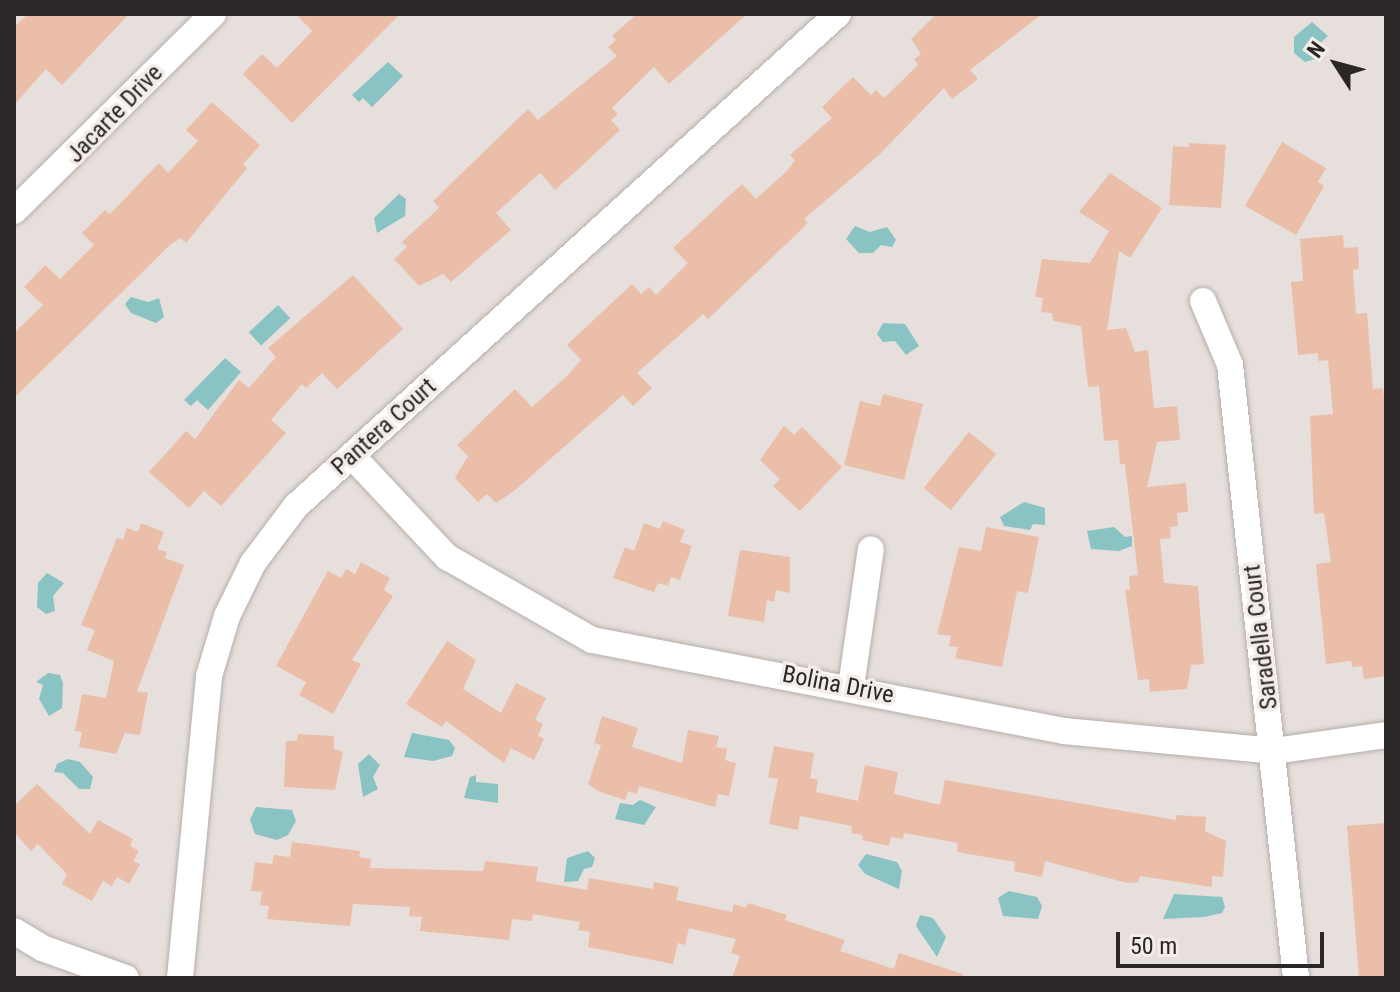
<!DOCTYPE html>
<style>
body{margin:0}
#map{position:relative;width:1400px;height:992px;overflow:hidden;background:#e6dfdb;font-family:"Roboto Condensed",sans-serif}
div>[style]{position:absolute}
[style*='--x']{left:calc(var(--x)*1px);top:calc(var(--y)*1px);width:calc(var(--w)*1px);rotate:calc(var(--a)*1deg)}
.water>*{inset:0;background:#89c3c4;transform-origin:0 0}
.building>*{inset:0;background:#ebbeaa;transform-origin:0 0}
.roads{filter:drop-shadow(0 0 2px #b5aeaa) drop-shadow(0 0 2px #b5aeaa)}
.street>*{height:26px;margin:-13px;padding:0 13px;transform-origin:13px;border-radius:13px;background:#fff}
span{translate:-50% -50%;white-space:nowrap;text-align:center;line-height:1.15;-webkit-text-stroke:7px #f3ece8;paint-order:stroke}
.street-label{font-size:24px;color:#2a2726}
.frame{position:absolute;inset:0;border:16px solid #2a2726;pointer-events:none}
.north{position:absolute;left:1296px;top:24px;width:80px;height:80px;-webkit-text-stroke:6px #f3ece8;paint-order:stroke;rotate:306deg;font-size:22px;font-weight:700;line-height:32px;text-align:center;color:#2a2726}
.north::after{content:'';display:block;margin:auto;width:28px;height:36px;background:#2a2726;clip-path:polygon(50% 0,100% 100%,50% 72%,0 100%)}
.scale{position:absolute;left:1116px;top:932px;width:208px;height:36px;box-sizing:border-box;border:4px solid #2a2726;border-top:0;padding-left:10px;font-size:24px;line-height:28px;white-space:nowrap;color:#2a2726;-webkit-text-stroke:6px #f3ece8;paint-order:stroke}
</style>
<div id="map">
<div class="water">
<i style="clip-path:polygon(1312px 22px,1328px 36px,1315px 48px,1315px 59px,1305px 62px,1294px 53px,1294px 37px)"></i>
<i style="clip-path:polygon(388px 62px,403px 76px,372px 107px,363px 98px,359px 102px,352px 95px)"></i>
<i style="clip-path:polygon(399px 194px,406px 199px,405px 216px,377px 233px,374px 218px)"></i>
<i style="clip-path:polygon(855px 226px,870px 232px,887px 227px,896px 240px,892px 247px,881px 245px,873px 253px,859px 253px,846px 239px)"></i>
<i style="clip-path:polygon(131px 297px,148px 302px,159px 298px,164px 317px,156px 323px,131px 313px,125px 304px)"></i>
<i style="left:278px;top:305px;width:18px;height:40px;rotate:47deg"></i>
<i style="clip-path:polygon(883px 323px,905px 324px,919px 346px,906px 355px,895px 341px,883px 342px,877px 334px)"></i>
<i style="clip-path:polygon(225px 358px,241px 372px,208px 410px,197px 400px,191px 406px,184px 400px)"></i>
<i style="clip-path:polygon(1024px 502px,1045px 508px,1045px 525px,1033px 524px,1030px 530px,1004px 526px,1000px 517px)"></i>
<i style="clip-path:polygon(1114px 527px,1125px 537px,1132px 536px,1132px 546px,1119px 551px,1091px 549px,1087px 531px)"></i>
<i style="clip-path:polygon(47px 573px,64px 583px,53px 596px,55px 611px,46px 614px,37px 607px,38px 583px)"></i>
<i style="clip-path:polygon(48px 673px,60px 675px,63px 683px,62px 708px,49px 716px,39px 699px,43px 685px,36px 682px)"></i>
<i style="clip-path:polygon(412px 733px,449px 740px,455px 748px,452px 756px,433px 761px,404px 757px)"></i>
<i style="clip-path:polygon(369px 754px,380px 765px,373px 777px,378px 789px,363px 797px,358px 764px)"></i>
<i style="clip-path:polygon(68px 759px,80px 762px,93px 777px,90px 789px,79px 789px,63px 773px,54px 772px,57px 764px)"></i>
<i style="clip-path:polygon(476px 775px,476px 782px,498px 784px,498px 803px,464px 798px,470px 777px)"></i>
<i style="clip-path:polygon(640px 800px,656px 807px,644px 825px,615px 819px,620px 803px,633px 805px)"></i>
<i style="clip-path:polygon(256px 807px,292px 810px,296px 821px,288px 835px,277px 840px,255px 834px,250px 820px)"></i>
<i style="clip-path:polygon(588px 851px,595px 858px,592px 867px,584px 869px,578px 881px,564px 882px,567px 858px)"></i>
<i style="clip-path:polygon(866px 854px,897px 862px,902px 871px,899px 889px,865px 874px,858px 865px)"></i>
<i style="clip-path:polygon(1009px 891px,1037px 897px,1042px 906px,1038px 919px,1003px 916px,998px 898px)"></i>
<i style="clip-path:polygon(1174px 894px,1222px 897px,1225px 907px,1222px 913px,1204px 917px,1163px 919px)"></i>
<i style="clip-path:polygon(920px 915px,933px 918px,946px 937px,937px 957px,916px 926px)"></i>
</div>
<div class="building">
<i style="clip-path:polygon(28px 14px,129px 14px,62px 85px,46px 69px,14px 105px,14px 27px)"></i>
<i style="clip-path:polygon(296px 14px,400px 14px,292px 123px,243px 74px,262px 54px,277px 68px,312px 31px)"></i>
<i style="clip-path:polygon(637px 14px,747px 14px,669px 84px,654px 67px,612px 108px,618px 114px,611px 120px,620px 130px,586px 162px,555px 190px,540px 173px,496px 213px,511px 230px,451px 282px,443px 274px,419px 286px,394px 259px,407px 247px,402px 242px,439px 208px,433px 201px,528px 109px,538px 120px,617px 56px,608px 47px,616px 40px,612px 36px)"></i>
<i style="clip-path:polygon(936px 14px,1042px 14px,970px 70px,978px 79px,952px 99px,944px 88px,879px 155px,804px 219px,808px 223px,708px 319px,703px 314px,637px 373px,652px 388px,633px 406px,623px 395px,514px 491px,496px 503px,487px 494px,478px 502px,455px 478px,468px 456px,457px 445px,515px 389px,532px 407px,565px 378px,581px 360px,567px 345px,632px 284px,641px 294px,649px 287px,656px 295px,688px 263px,673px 248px,742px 184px,756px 199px,788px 170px,795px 160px,790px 155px,832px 118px,822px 107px,853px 77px,871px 95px,876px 90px,884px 98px,918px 65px,914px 59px,921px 54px,911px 39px)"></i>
<i style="clip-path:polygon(212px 102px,260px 145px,243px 164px,247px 168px,186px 243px,181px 238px,171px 244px,14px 398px,14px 333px,43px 305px,24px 287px,45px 265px,60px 279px,94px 245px,82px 233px,105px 210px,110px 214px,159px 163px,168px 173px,198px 141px,186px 130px)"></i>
<i style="clip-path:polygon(1282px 142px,1326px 168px,1318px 182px,1324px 186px,1296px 235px,1245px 206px)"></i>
<i style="clip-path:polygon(1189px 143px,1226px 145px,1221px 208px,1169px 205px,1173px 146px,1189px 147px)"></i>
<i style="clip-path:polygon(1110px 173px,1162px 208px,1130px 258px,1119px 251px,1107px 330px,1126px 328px,1135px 352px,1148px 350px,1154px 408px,1177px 406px,1180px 440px,1157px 442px,1147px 487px,1186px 483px,1188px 512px,1177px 513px,1178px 526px,1170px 527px,1171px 538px,1160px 539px,1164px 583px,1198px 586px,1204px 664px,1191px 665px,1187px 689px,1150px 692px,1149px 679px,1138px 680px,1125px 590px,1130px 590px,1129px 576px,1138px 575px,1125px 464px,1120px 464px,1118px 440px,1104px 441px,1099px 386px,1088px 387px,1081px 326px,1053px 321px,1052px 313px,1041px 312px,1043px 298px,1035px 297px,1042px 259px,1090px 263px,1109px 231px,1079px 212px)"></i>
<i style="clip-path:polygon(1343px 235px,1344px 248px,1358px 247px,1359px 269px,1353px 270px,1356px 314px,1367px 313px,1373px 389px,1383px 388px,1386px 420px,1386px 676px,1364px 679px,1362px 666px,1352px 667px,1351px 661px,1326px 664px,1316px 564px,1331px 562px,1324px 513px,1314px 514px,1310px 416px,1333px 414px,1328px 360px,1318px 361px,1318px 353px,1298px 355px,1291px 282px,1303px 281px,1300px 239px)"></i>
<i style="clip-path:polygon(353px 275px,403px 329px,337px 389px,322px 373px,306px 388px,302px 384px,271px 420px,286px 433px,221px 506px,204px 491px,189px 508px,149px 472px,186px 431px,195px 439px,239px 380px,249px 388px,276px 357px,268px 348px)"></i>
<i style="clip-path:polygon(883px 394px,923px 404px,904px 480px,844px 465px,860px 401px,880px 406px)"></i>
<i style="clip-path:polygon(784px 426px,794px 435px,802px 427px,842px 467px,800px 511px,773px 486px,780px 479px,760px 460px)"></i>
<i style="left:969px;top:432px;width:35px;height:72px;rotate:39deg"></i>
<i style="clip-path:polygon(663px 521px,685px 530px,680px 542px,692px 546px,680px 580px,671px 577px,668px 586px,658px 583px,654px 592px,613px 578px,625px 547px,634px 551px,644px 523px,660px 529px)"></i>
<i style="clip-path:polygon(141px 523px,164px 532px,157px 549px,167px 552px,165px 558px,184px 565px,137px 691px,148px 693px,140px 735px,125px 733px,116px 754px,79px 747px,82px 732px,75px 731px,82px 694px,106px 698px,114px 661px,87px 650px,95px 630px,81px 625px,117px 538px,123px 540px,127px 528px,138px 532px)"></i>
<i style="clip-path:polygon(986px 527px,1039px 537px,1028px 593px,1017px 591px,1002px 667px,955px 658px,958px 647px,949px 646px,951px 636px,937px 634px,959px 547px,981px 551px)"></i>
<i style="clip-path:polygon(740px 550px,790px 557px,790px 593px,776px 590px,774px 602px,767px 600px,764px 622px,728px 616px)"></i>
<i style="clip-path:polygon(361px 562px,390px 578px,384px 590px,393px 596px,352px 660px,361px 664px,333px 714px,299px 695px,306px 682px,276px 666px,328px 571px,341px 578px,346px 569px,355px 574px)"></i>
<i style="clip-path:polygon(447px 641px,476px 660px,463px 689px,501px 713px,516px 683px,546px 698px,535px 720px,543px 724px,538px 735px,544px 739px,534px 760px,511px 748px,504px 763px,446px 721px,442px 727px,406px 704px)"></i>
<i style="clip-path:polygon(602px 716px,638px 728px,632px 747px,682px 763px,688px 730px,719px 736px,716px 747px,727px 749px,725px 760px,736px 763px,729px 796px,718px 794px,715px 807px,639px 786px,637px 794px,628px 791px,625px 800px,598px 791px,588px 784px,601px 745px,594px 743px)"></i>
<i style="clip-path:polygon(298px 734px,334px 736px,334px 749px,343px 752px,335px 790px,284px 787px,286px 741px,297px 741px)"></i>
<i style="clip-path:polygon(774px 746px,814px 753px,810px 778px,818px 780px,816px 792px,858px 801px,865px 765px,898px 772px,894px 794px,940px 805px,945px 780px,1176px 820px,1176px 815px,1206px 817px,1205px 831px,1226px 841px,1223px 877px,1212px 876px,1212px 887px,1140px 876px,1138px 882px,1127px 883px,1045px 861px,1042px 877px,1014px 871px,1015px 862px,957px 852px,958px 843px,904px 833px,903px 839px,891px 837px,889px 846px,862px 840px,863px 835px,851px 833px,852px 826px,800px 816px,798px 830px,769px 824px,778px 779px,768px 777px)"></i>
<i style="clip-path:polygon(37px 784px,90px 834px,98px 820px,133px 839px,130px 846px,139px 851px,133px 861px,140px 864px,129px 884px,117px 877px,112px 886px,103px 881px,92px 901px,62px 884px,67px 874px,38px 844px,31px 851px,14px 832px,14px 806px)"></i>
<i style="clip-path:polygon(1386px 823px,1386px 978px,1359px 978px,1347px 826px)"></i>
<i style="clip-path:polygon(292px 842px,360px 851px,359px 857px,371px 859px,370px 868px,483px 871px,485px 861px,538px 867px,536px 881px,587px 890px,589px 878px,653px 889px,654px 882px,679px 887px,676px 900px,732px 912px,734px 904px,746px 908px,748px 903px,787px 915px,785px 920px,845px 940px,840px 951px,894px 969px,899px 953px,963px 974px,962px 978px,732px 978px,740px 956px,731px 953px,736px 939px,689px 928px,685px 945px,678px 943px,673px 964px,588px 947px,590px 932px,578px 930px,580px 922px,533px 914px,532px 921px,512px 919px,509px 940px,420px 931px,422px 917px,409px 916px,410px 907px,353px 904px,350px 926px,267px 919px,269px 906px,260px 905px,262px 892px,251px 891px,255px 862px,272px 864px,274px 855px,290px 857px)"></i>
</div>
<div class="roads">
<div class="street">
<i style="--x:14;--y:211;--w:280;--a:-44.7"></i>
<i style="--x:1203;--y:301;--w:69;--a:67.1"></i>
<i style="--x:1230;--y:365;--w:617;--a:83.85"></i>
<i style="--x:352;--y:456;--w:139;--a:46.8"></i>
<i style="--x:447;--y:557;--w:167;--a:29.8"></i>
<i style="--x:592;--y:640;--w:481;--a:10.9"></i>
<i style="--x:1064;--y:731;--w:211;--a:5.4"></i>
<i style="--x:1274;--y:751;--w:113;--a:-8.1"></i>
<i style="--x:851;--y:687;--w:139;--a:-81.8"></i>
<i style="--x:14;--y:931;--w:33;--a:31"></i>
<i style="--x:42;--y:948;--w:89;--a:19.7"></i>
<i style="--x:180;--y:978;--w:303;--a:-84.5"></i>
<i style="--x:209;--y:676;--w:63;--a:-73.3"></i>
<i style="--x:227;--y:616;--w:59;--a:-63.9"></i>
<i style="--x:253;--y:563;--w:71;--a:-53"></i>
<i style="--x:296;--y:506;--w:732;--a:-42.23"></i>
</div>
</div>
<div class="street-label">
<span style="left:115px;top:114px;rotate:-46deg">Jacarte Drive</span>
<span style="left:384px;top:427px;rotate:-42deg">Pantera Court</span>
<span style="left:1261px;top:637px;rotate:-97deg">Saradella Court</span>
<span style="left:838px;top:685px;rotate:11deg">Bolina Drive</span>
</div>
<div class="frame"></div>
<div class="north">N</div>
<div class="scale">50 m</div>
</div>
